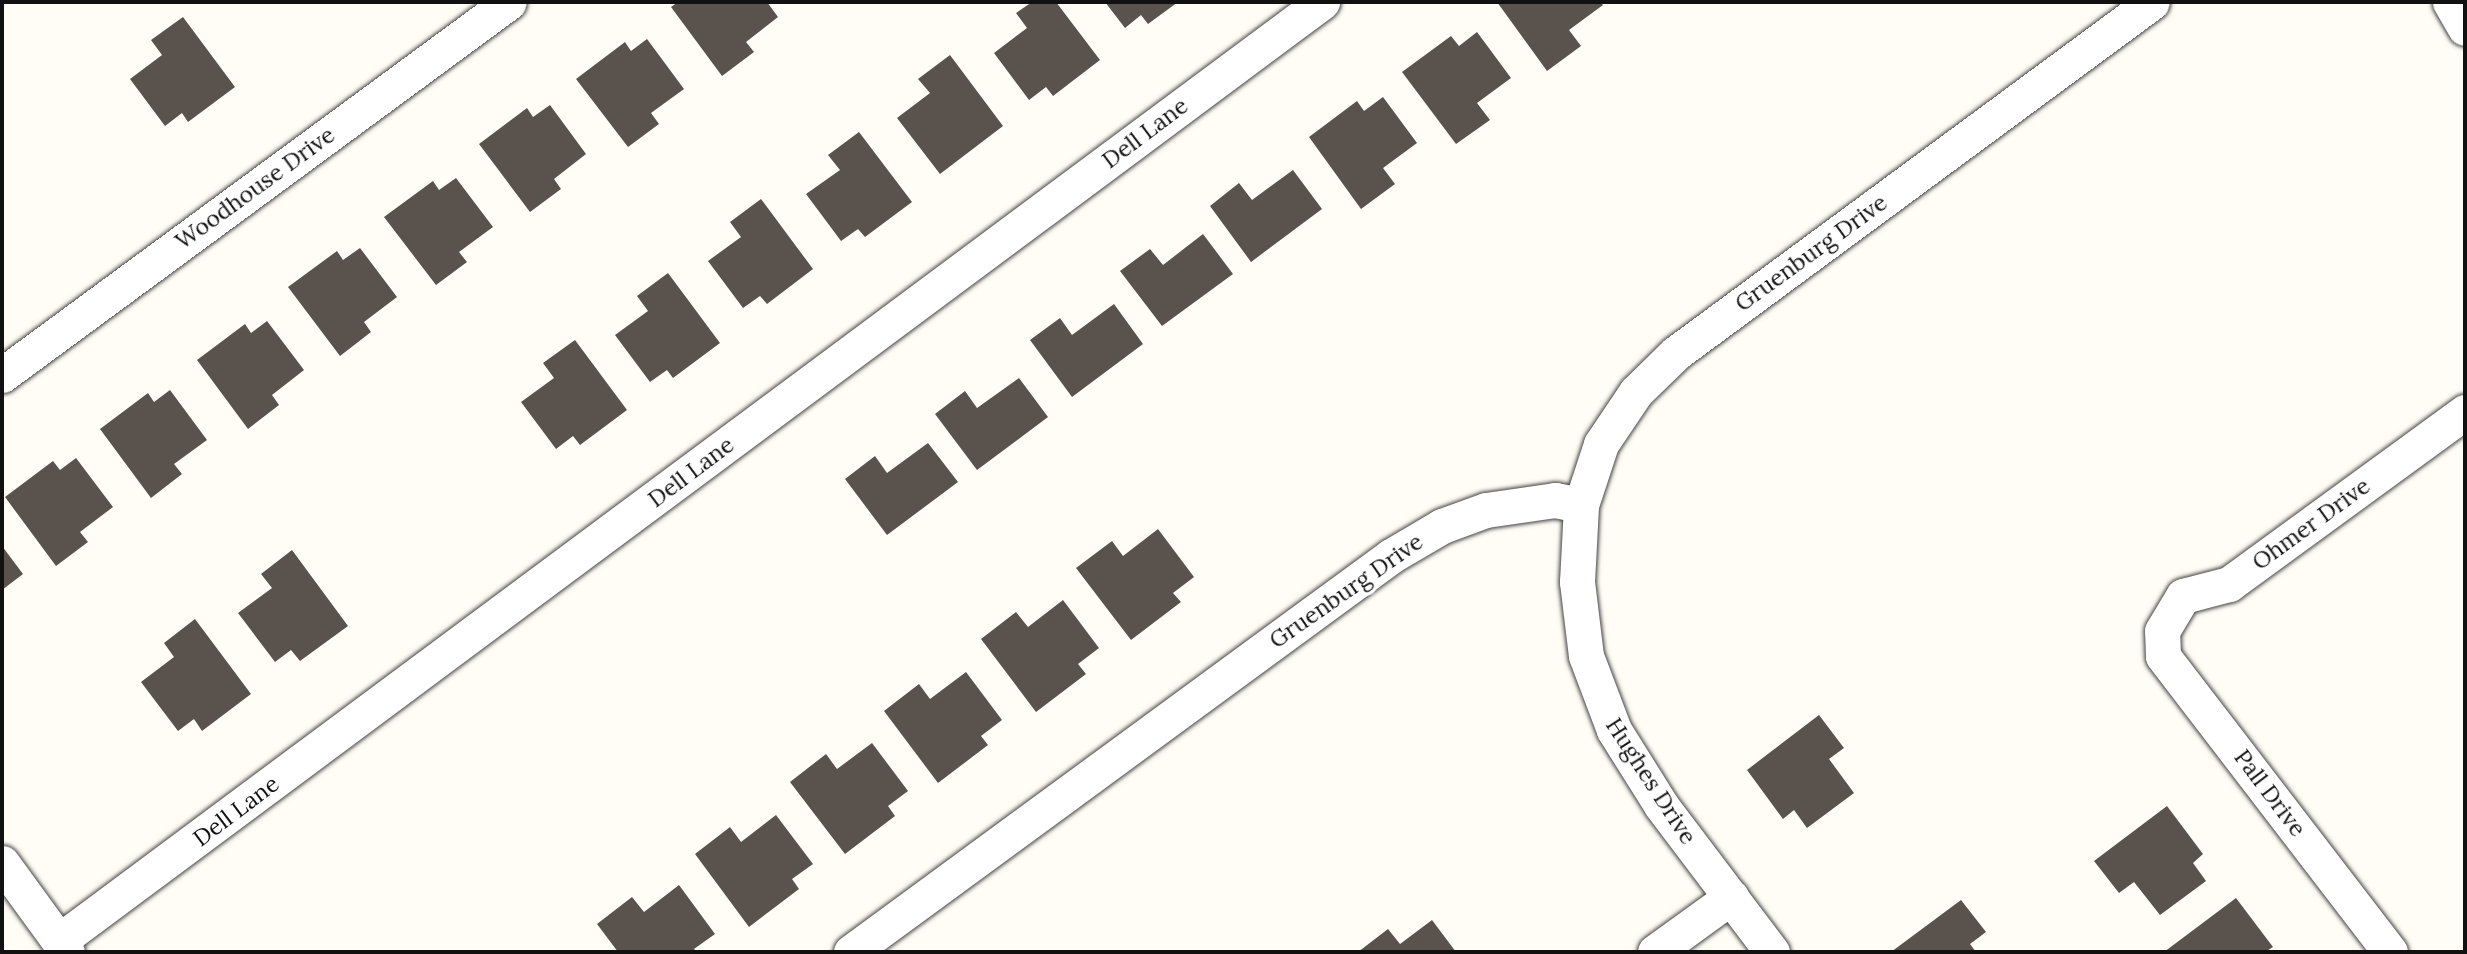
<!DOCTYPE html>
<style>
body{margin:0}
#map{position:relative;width:2467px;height:954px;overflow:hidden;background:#fffdf5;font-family:Lora,serif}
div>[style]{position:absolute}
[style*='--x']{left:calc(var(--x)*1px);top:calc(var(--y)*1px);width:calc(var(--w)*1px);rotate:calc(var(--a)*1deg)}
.building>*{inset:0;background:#5a524d}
.roads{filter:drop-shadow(0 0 2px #444) drop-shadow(0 0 2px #444)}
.street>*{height:35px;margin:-17.5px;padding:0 17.5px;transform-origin:17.5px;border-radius:17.5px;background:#fff}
span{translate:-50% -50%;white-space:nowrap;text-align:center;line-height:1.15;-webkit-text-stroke:7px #fff;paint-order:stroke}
.street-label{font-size:23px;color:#111}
.frame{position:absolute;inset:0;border:4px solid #111;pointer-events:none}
</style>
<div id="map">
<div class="building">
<i style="clip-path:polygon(678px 2px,767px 2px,778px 17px,746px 42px,754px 52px,722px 76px,671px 7px)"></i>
<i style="clip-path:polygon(1032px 2px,1056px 2px,1100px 60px,1053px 96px,1046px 87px,1029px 100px,994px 53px,1027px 28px,1016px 13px)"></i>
<i style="clip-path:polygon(1105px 2px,1178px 2px,1148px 24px,1141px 15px,1125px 28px)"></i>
<i style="clip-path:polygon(1497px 2px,1600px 2px,1603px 5px,1569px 30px,1581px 46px,1547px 71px)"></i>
<i style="clip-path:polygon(183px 17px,235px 87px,188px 122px,182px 113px,165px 126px,130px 79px,162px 55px,151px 40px)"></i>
<i style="clip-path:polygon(1477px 32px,1511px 78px,1477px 103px,1490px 120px,1456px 144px,1402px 72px,1451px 36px,1459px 46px)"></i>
<i style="clip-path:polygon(647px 39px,684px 89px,651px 113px,659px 124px,628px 147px,576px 79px,625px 42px,631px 51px)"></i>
<i style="clip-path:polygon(950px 55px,1003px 126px,940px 174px,897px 118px,930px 93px,918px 79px)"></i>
<i style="clip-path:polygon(1383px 97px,1417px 143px,1383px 168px,1395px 184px,1361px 209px,1309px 137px,1357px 101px,1364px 111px)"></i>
<i style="clip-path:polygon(550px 105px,586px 154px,554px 179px,561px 189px,530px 212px,479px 144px,527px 108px,533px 117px)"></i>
<i style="clip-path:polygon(859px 132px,912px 202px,865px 237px,858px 229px,841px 241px,806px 194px,840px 170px,828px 155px)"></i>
<i style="clip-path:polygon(1293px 170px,1322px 209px,1251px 262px,1210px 206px,1239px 183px,1252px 200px)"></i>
<i style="clip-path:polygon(456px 178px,493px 227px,459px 252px,467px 262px,436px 285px,384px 217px,433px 181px,439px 190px)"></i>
<i style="clip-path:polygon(761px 199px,813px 269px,767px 304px,760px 296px,743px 308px,708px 261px,741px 237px,730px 222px)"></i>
<i style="clip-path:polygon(1203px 234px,1233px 274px,1162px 326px,1120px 271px,1150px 249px,1163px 265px)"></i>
<i style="clip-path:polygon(360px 248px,397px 297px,364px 322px,371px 332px,340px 356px,288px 287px,337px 251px,343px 260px)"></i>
<i style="clip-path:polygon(668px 273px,720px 343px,673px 378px,667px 370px,650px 382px,615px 335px,648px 311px,637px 296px)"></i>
<i style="clip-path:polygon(1114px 304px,1143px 344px,1072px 397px,1030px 340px,1060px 318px,1072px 335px)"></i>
<i style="clip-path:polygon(267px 321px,304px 370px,272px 395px,279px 405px,248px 429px,197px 360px,245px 324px,251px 333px)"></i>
<i style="clip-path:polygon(575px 340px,627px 410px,580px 445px,573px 436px,556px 449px,521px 402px,554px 378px,543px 363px)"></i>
<i style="clip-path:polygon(1019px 378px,1048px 417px,977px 470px,935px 414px,965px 391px,977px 408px)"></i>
<i style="clip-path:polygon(170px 390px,207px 440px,174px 464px,182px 474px,151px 498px,100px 429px,148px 393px,154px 402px)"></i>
<i style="clip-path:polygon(928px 443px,958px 482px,887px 535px,845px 479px,875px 456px,887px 473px)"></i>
<i style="clip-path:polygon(76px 458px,113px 507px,80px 532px,88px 542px,56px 566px,5px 497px,53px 461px,60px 470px)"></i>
<i style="clip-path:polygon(1158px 529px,1194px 577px,1173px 593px,1181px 602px,1131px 640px,1076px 568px,1112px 541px,1123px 556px)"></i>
<i style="clip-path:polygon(2px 546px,23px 574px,2px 590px)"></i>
<i style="clip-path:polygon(292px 550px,348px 626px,300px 661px,291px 650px,275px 662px,238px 613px,272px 588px,261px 574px)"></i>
<i style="clip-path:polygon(1063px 600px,1099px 648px,1078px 664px,1086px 674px,1036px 712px,981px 639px,1016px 612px,1028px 627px)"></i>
<i style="clip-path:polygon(195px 619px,251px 694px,202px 731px,194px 719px,178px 731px,141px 682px,174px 657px,164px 643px)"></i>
<i style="clip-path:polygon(966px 672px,1002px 720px,981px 736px,988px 745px,938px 783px,884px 711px,919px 684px,930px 699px)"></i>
<i style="clip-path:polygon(1819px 715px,1844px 748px,1829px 759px,1854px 793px,1807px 828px,1794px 810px,1783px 819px,1747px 770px)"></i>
<i style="clip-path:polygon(872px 743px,908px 791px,888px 806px,895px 816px,845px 854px,790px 782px,826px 754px,837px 769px)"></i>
<i style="clip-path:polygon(2167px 806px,2203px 854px,2193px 863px,2206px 881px,2160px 915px,2134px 882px,2119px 893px,2094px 861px)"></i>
<i style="clip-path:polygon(776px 815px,813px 864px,792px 879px,799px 889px,749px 927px,695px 854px,730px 827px,741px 842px)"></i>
<i style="clip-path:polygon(679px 885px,715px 934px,694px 949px,697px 952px,618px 952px,597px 924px,632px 897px,644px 912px)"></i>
<i style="clip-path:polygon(2236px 898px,2273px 947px,2265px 952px,2164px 952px)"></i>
<i style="clip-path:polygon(1961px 900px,1986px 932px,1970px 944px,1976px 952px,1891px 952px)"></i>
<i style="clip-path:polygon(1432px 920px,1456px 952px,1358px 952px,1388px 929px,1400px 944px)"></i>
</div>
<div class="roads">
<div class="street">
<i style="--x:2450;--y:2;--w:30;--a:60"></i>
<i style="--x:2;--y:375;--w:629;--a:-36.34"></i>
<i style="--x:2;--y:863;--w:110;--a:53.9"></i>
<i style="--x:59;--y:941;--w:1574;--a:-36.63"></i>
<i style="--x:851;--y:952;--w:670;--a:-36.25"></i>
<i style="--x:1391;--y:556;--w:59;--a:-30.5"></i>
<i style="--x:1442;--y:526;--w:47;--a:-20"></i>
<i style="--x:1486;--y:510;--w:70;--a:-8.2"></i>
<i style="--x:1555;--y:500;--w:26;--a:11"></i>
<i style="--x:1655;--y:952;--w:94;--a:-35.9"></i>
<i style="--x:1772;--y:952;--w:184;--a:-127.1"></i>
<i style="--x:1661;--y:805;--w:89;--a:-122.1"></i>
<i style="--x:1614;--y:730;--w:79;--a:-110.7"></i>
<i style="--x:1586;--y:656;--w:75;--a:-96.9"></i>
<i style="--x:1577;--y:582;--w:77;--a:-87"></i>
<i style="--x:1581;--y:505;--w:64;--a:-71.8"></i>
<i style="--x:1601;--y:444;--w:63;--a:-56.1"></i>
<i style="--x:1636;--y:392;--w:56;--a:-44.3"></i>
<i style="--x:1676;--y:353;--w:591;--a:-36.4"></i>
<i style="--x:2390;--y:952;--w:373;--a:-127.5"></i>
<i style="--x:2163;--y:656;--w:25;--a:-92"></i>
<i style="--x:2162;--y:631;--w:41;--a:-59"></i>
<i style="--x:2183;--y:596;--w:48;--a:-14.6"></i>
<i style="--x:2229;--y:584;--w:292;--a:-36.1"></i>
</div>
</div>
<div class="street-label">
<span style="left:1145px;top:133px;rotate:-37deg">Dell Lane</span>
<span style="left:255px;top:188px;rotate:-36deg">Woodhouse Drive</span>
<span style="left:1811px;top:253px;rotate:-36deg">Gruenburg Drive</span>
<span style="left:691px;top:472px;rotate:-37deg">Dell Lane</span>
<span style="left:2311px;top:524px;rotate:-36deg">Ohmer Drive</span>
<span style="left:1346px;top:591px;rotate:-35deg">Gruenburg Drive</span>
<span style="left:1651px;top:781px;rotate:57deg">Hughes Drive</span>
<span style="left:2270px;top:793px;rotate:53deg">Pall Drive</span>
<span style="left:236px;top:811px;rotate:-37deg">Dell Lane</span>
</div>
<div class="frame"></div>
</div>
